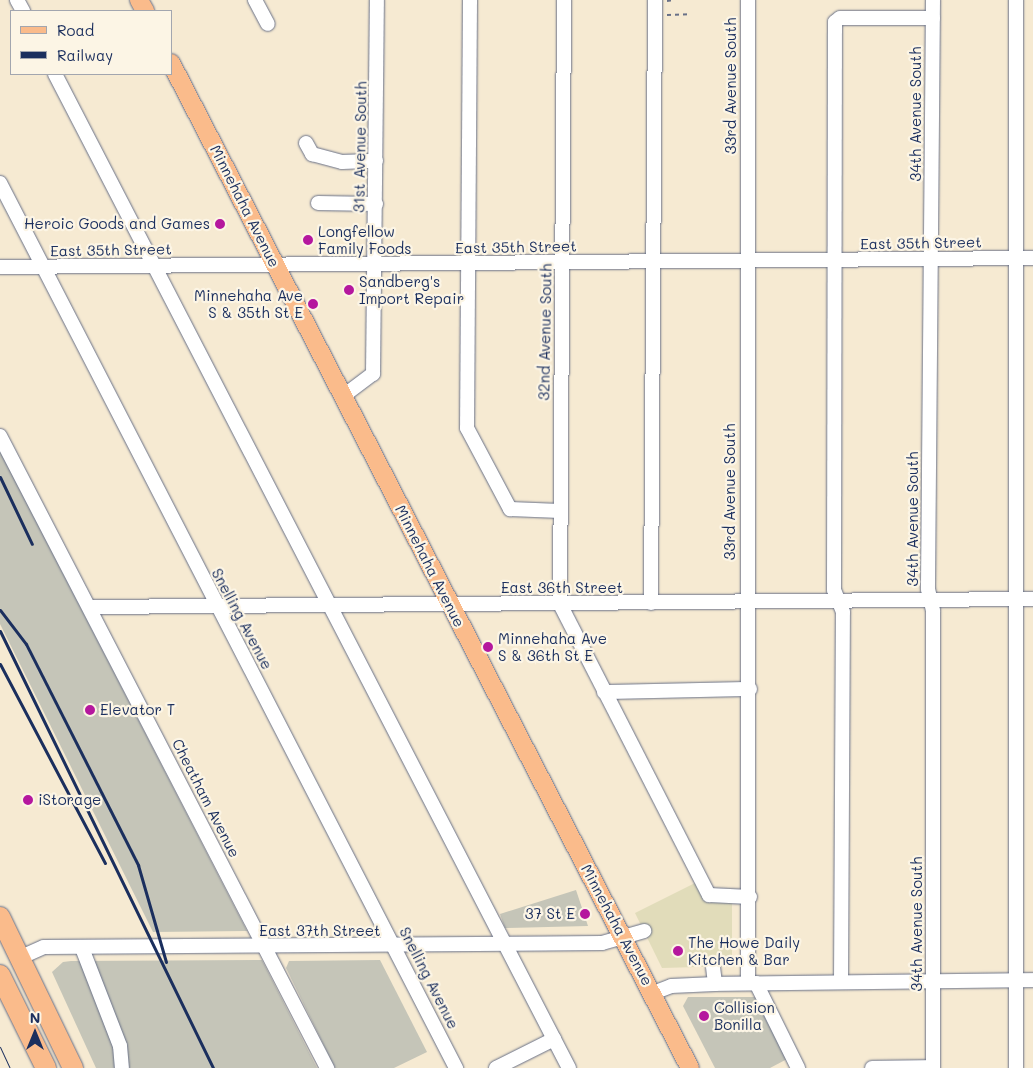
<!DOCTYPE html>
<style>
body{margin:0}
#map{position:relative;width:1033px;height:1068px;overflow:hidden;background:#f6ead2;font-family:Mali,sans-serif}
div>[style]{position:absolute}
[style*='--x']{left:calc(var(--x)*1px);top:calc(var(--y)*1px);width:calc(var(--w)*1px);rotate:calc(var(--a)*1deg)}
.built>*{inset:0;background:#e1dcba}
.industrial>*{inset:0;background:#c5c5b8}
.path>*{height:2px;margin-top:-1px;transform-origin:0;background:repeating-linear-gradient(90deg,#687087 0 4px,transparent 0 8px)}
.roads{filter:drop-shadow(0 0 1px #687087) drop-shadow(0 0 1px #687087)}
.minor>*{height:14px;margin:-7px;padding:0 7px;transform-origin:7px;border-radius:7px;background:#fff}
.major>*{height:18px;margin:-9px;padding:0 9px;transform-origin:9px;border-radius:9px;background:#fabb8b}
.highway>*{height:20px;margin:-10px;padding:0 10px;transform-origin:10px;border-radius:10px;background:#fabb8b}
.tram>*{height:1px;margin:-0.5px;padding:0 0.5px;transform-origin:0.5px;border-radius:0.5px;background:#1b2f5e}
.rail>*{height:3px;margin:-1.5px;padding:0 1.5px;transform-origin:1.5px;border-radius:1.5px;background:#1b2f5e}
.dots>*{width:14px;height:14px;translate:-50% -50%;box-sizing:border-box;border:2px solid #fcf5e5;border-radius:50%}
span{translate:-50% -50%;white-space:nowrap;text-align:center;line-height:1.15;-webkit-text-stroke:4.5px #fcf5e5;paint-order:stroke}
.street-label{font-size:15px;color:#1b2f5e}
.poi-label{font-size:15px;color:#1b2f5e}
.right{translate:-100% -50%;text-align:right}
.left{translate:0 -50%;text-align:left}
.legend{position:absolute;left:10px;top:10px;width:162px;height:65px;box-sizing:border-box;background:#fcf5e5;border:1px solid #a2a6af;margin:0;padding:6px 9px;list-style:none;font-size:15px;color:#1b2f5e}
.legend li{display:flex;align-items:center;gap:10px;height:25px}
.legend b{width:25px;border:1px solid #a2a6af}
.north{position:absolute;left:10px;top:1008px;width:50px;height:50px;-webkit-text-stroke:4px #fcf5e5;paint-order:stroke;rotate:0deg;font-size:14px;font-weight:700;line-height:20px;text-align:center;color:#1b2f5e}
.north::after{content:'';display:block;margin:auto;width:18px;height:22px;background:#1b2f5e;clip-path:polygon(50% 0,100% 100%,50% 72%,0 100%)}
</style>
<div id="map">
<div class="built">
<i style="clip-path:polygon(699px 881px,732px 898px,732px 966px,662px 968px,635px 913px)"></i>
</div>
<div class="industrial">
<i style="clip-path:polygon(0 451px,247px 931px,153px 932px,0 624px)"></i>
<i style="clip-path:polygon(576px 890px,588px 926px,505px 928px,500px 914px)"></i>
<i style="clip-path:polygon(262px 960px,317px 1068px,96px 1068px,52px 972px,63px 962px,71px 961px)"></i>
<i style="clip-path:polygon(380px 960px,427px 1052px,394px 1068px,335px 1068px,286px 968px,289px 961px)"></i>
<i style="clip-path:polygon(688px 997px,758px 997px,789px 1058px,770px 1068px,715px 1068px,683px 1006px)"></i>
</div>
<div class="path">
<i style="--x:667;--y:1;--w:7;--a:-8"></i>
<i style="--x:667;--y:15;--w:23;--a:-2"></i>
</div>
<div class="roads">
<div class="minor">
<i style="--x:17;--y:0;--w:13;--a:61"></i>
<i style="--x:255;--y:0;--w:27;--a:62"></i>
<i style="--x:470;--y:0;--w:428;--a:90.4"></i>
<i style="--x:467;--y:428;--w:92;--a:62"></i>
<i style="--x:510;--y:509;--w:50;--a:2.3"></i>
<i style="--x:564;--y:0;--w:604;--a:90.38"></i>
<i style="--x:560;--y:604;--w:327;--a:62.9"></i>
<i style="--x:709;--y:895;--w:41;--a:2.8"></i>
<i style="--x:748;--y:0;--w:983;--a:90"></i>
<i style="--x:933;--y:0;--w:589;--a:90.49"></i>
<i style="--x:928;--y:589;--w:23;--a:77"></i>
<i style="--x:933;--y:611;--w:457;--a:90"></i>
<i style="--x:1016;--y:0;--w:1068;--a:90"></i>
<i style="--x:55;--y:74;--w:1119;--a:62.66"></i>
<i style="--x:306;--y:143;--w:13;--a:61"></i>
<i style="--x:312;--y:154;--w:31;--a:15"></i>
<i style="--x:342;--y:162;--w:34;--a:-2"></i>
<i style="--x:0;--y:183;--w:996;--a:62.74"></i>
<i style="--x:318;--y:203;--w:58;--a:1"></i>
<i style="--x:0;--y:267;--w:1033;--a:-0.5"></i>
<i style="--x:342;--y:397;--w:39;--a:-37"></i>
<i style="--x:373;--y:374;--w:374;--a:-89.4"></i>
<i style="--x:0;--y:436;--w:712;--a:62.64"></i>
<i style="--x:651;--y:603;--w:603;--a:-89.62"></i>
<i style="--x:92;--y:607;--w:941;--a:-0.49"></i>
<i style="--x:604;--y:692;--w:146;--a:-1.2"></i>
<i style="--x:82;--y:948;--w:105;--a:68.8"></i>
<i style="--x:120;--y:1046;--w:22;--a:85"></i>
<i style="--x:19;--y:958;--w:27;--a:-24"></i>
<i style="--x:44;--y:947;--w:558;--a:-0.41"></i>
<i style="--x:602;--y:943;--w:44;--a:-15.9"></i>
<i style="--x:713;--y:967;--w:17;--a:83"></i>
<i style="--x:841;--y:982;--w:370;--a:-89.7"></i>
<i style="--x:843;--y:612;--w:24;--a:-112"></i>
<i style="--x:834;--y:590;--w:568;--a:-89.9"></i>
<i style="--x:835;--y:22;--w:6;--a:-39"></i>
<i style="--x:840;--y:18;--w:93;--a:0"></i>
<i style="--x:756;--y:983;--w:95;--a:63.7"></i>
<i style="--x:653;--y:993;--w:19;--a:-21"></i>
<i style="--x:671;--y:986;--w:44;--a:-2.6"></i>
<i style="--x:715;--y:984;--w:318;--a:-0.7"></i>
<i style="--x:496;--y:1068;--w:65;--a:-26.6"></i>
<i style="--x:872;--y:1068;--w:61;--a:-0.9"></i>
</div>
<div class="major">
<i style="--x:139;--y:0;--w:13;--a:61"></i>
<i style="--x:171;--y:63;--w:1131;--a:62.69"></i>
</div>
<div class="highway">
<i style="--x:0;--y:917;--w:168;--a:64.2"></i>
<i style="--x:0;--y:975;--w:104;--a:63.7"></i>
</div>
</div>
<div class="tram">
<i style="--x:0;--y:1047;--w:23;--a:65"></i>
</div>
<div class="rail">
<i style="--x:0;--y:477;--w:74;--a:64.5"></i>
<i style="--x:0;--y:610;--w:43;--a:52.6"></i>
<i style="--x:26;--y:644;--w:248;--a:63.1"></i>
<i style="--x:138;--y:865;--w:101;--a:73.9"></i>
<i style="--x:0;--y:631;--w:486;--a:64"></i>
<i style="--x:0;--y:664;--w:225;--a:62.2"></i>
</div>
<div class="dots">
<i style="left:220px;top:224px;background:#b5179e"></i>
<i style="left:308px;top:240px;background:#b5179e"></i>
<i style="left:349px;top:290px;background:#b5179e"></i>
<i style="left:313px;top:304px;background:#b5179e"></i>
<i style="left:488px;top:647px;background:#b5179e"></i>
<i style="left:90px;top:710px;background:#b5179e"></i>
<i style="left:28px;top:800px;background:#b5179e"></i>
<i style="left:585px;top:914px;background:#b5179e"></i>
<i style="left:678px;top:951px;background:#b5179e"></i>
<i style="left:704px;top:1016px;background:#b5179e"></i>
</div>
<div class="street-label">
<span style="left:731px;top:86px;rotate:-90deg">33rd Avenue South</span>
<span style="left:916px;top:114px;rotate:-90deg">34th Avenue South</span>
<span style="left:360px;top:147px;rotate:-89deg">31st Avenue South</span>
<span style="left:245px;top:206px;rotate:63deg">Minnehaha Avenue</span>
<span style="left:921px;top:243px;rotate:-1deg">East 35th Street</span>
<span style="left:516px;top:247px;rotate:-1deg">East 35th Street</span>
<span style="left:111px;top:250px;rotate:-1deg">East 35th Street</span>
<span style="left:545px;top:332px;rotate:-89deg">32nd Avenue South</span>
<span style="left:730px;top:492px;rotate:-90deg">33rd Avenue South</span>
<span style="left:913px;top:519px;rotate:-90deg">34th Avenue South</span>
<span style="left:430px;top:566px;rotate:63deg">Minnehaha Avenue</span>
<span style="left:562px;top:588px">East 36th Street</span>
<span style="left:242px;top:619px;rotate:62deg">Snelling Avenue</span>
<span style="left:206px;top:798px;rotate:63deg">Cheatham Avenue</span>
<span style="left:917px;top:924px;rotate:-90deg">34th Avenue South</span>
<span style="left:617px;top:925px;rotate:62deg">Minnehaha Avenue</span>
<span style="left:320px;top:931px">East 37th Street</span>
<span style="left:429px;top:978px;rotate:63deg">Snelling Avenue</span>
</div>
<div class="poi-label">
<span class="right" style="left:210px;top:224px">Heroic Goods and Games</span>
<span class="left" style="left:318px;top:240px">Longfellow<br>Family Foods</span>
<span class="left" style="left:359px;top:290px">Sandberg's<br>Import Repair</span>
<span class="right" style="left:303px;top:304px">Minnehaha Ave<br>S &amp; 35th St E</span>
<span class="left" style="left:498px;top:647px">Minnehaha Ave<br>S &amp; 36th St E</span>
<span class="left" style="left:100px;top:710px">Elevator T</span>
<span class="left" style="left:38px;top:800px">iStorage</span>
<span class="right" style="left:575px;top:914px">37 St E</span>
<span class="left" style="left:688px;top:951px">The Howe Daily<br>Kitchen &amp; Bar</span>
<span class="left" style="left:714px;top:1016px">Collision<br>Bonilla</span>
</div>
<ul class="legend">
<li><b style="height:6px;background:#fabb8b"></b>Road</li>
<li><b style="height:6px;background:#1b2f5e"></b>Railway</li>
</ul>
<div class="north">N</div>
</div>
